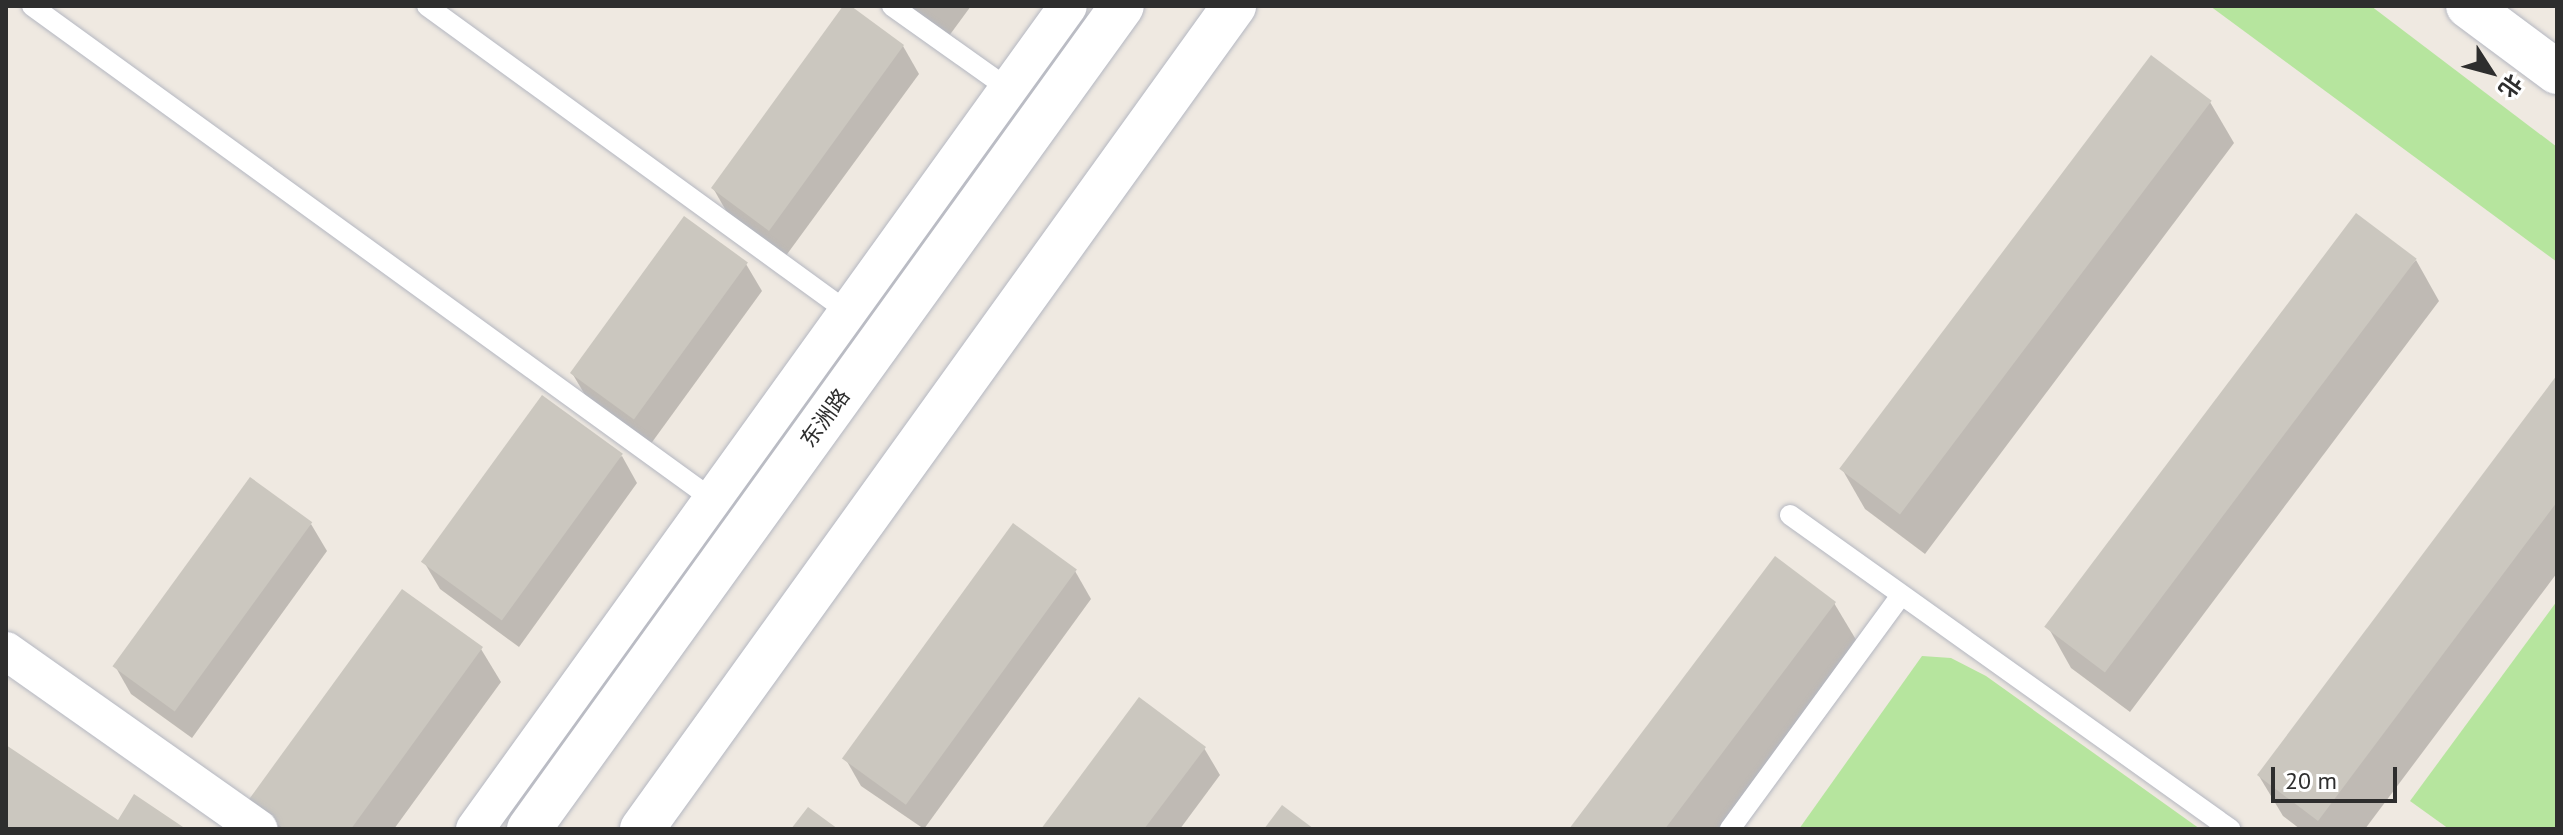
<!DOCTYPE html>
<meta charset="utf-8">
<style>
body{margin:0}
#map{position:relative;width:2563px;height:835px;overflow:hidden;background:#efe9e1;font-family:"PT Sans","Noto Sans SC",sans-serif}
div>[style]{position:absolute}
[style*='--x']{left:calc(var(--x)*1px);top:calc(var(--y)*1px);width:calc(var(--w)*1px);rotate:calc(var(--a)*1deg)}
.green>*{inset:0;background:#b6e59e}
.shadow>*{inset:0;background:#0003}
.building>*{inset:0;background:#cbc7bf;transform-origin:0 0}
.roads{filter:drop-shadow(0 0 2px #b4b7c1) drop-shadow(0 0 2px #b4b7c1)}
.lane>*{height:20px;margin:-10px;padding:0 10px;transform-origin:10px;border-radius:10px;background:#fff}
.street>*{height:38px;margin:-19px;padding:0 19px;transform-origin:19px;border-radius:19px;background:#fff}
.secondary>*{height:44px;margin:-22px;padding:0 22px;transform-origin:22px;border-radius:22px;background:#fff}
span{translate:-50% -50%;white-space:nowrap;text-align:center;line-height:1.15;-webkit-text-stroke:8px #fff;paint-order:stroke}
.street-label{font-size:22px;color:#2e2e2e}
.frame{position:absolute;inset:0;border:8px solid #2e2e2e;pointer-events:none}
.north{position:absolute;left:2451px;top:32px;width:80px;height:80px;-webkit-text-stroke:6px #fff;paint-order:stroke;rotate:126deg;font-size:22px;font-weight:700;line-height:32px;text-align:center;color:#2e2e2e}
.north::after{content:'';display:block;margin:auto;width:28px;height:36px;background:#2e2e2e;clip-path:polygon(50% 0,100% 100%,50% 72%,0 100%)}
.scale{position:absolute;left:2271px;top:767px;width:126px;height:36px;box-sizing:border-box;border:4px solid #2e2e2e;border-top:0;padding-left:10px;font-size:24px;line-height:28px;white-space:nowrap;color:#2e2e2e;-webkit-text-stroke:6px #fff;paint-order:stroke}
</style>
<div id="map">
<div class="green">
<i style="clip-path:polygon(2210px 6px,2371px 6px,2557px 147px,2557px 262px)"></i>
<i style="clip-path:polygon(2557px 601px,2557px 829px,2449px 829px,2410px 801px)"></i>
<i style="clip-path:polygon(1922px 656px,1951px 658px,1986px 676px,2200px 829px,1799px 829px)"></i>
</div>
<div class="shadow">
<i style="clip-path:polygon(846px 6px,903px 46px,919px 74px,785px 257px,729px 216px,713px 188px)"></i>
<i style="clip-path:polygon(899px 6px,971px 6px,946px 40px)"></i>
<i style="clip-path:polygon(2210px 102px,2234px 143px,1925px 554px,1865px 509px,1842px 469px)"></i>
<i style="clip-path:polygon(2416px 260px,2439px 301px,2130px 712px,2071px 668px,2048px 627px)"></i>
<i style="clip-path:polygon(746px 264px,762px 291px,650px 445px,588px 400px,572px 373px)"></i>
<i style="clip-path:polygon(2557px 378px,2557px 573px,2365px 829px,2300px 829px,2283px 816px,2259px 776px)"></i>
<i style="clip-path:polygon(622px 456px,637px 483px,519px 647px,440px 589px,424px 562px)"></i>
<i style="clip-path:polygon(311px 524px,327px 551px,192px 738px,131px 694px,115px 666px)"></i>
<i style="clip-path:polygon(1075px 571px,1091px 599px,924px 829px,861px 786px,845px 758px)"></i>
<i style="clip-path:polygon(1834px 603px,1858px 643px,1718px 829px,1572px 829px)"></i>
<i style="clip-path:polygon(481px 649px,501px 682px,394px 829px,265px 829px)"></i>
<i style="clip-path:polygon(1204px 748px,1220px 775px,1180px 829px,1043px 829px)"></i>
</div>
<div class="building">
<i style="clip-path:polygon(843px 6px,851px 6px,904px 45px,769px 231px,711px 188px)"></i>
<i style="left:2151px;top:55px;width:76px;height:518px;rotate:37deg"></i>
<i style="left:2356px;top:213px;width:76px;height:518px;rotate:37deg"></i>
<i style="left:684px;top:216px;width:79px;height:194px;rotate:36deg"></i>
<i style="clip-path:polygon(2557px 375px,2557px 502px,2318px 821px,2257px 775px)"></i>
<i style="left:542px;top:395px;width:100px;height:206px;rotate:36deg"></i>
<i style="left:250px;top:477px;width:77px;height:234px;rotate:36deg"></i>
<i style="left:1013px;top:523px;width:79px;height:291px;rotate:36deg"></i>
<i style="clip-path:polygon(1775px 556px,1836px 602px,1665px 829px,1569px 829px)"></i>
<i style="clip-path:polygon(402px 589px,483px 647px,351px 829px,284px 829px,247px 802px)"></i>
<i style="clip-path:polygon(1139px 697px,1206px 747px,1144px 829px,1041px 829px)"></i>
<i style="clip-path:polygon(6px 745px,118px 820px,134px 794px,186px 829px,6px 829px)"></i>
<i style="clip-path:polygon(1282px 805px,1314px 829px,1264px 829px)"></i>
<i style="clip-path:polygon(808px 807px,838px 829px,791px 829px)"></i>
</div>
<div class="roads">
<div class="lane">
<i style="--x:32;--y:6;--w:840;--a:35.94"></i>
<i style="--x:427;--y:6;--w:520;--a:36.01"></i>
<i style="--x:892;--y:6;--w:143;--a:35.4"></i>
<i style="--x:1790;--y:515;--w:541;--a:35.51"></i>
<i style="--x:1730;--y:829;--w:290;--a:-53.8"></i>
</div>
<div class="street">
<i style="--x:6;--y:651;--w:309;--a:35.2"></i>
<i style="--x:475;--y:829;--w:1014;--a:-54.23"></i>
</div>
<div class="secondary">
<i style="--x:2468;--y:6;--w:111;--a:36.6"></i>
<i style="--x:529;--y:829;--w:1014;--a:-54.23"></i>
<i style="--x:642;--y:829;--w:1014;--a:-54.27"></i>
</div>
</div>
<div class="street-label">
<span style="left:825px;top:418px;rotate:-54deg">东洲路</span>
</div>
<div class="frame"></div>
<div class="north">北</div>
<div class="scale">20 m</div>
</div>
